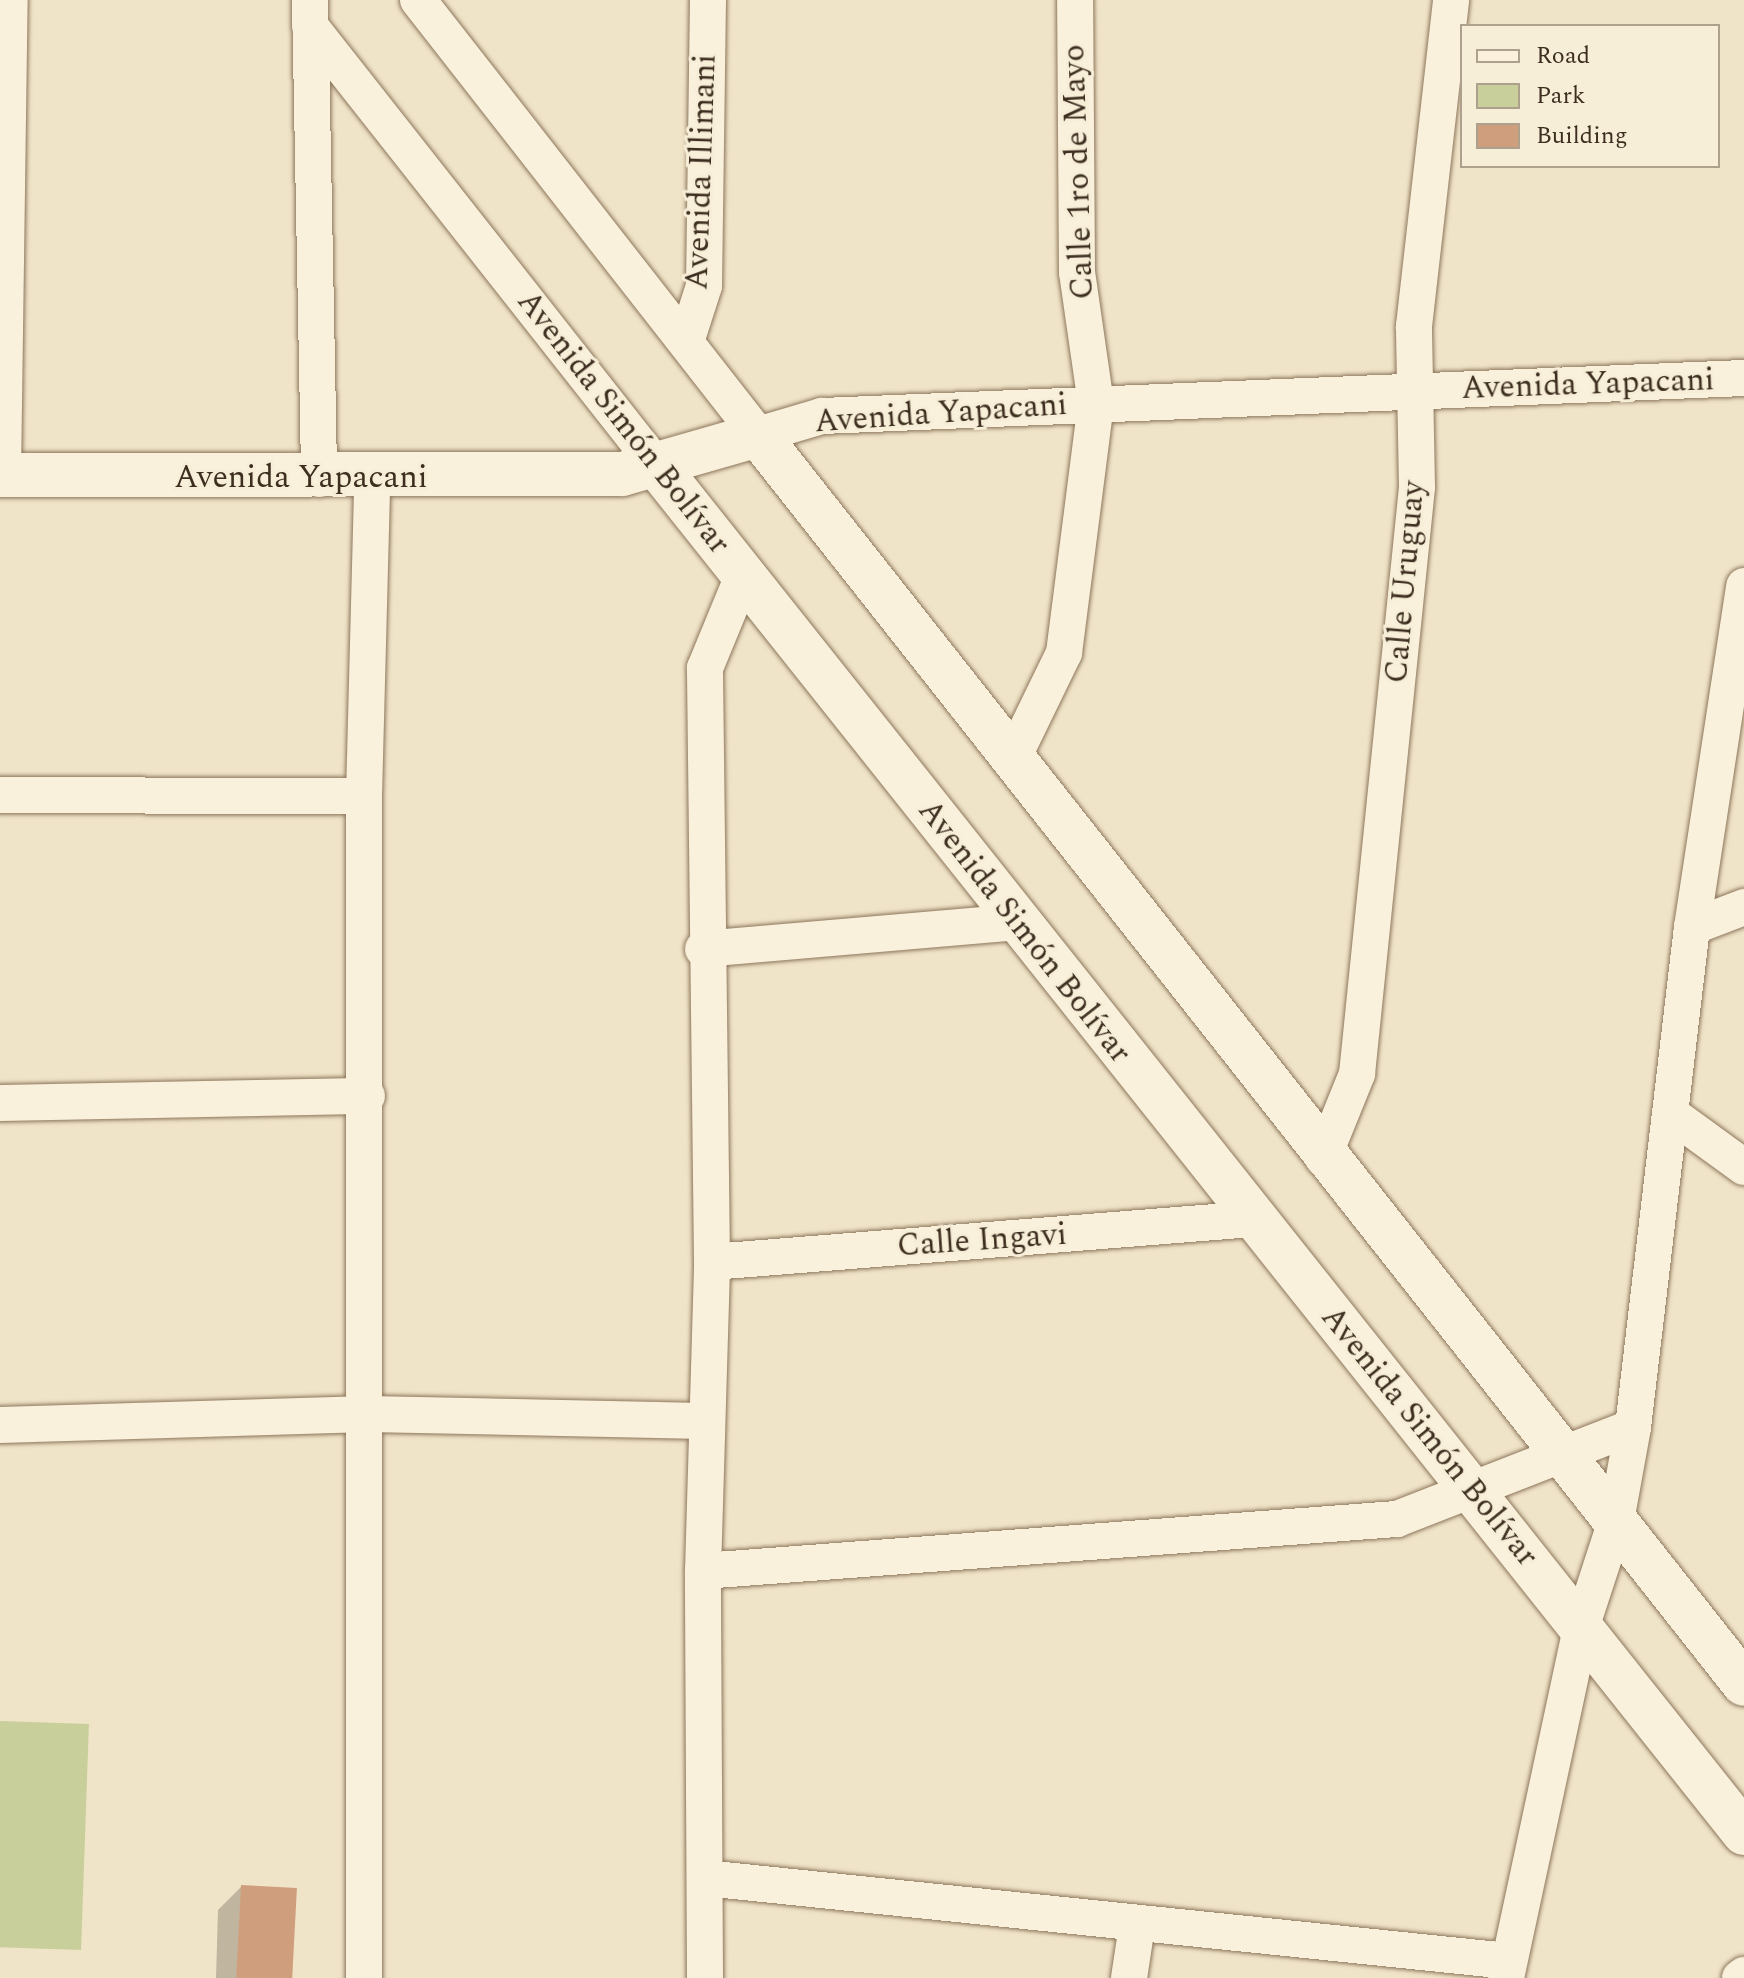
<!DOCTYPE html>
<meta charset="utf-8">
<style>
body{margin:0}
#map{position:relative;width:1744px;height:1978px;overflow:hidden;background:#f0e4c8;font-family:Spectral,serif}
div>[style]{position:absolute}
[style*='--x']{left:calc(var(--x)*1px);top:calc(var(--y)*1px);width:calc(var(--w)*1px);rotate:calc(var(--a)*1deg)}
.green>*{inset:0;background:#c9cf9b;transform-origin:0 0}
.shadow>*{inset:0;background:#0003}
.building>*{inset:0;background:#cf9f7d;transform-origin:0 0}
.roads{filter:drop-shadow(0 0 2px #8d765c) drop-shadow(0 0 2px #8d765c)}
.minor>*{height:36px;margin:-18px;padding:0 18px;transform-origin:18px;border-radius:18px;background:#faf1dc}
.tertiary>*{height:44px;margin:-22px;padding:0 22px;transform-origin:22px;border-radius:22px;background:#faf1dc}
span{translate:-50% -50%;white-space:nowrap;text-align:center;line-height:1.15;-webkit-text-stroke:6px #f7eed8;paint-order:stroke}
.street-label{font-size:32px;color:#3d2e20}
.legend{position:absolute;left:1460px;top:24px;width:260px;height:144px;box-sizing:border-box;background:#f7eed8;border:2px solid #ada18e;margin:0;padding:10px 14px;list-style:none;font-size:24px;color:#3d2e20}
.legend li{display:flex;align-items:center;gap:16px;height:40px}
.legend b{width:40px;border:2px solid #ada18e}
</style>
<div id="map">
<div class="green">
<i style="left:0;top:1721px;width:89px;height:226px;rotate:2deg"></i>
</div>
<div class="shadow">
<i style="clip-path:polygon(241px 1887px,292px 1978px,216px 1978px,218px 1910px)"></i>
</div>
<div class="building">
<i style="left:241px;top:1885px;width:56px;height:93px;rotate:3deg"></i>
</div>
<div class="roads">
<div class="minor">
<i style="--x:310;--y:0;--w:479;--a:88.9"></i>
<i style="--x:418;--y:0;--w:552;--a:51.99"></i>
<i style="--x:758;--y:435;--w:67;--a:-16.5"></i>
<i style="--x:822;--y:416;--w:923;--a:-2.36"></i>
<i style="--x:310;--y:26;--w:559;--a:51.76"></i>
<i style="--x:686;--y:342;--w:59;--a:-72.2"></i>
<i style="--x:704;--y:286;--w:286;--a:-89.2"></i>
<i style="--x:3;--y:475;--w:475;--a:-89.2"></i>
<i style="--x:1012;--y:760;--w:119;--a:-64.1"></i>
<i style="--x:1064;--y:653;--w:251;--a:-82.7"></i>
<i style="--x:1096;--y:404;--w:133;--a:-98.2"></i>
<i style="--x:1077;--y:272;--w:272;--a:-90.4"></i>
<i style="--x:0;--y:795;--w:364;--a:0.2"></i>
<i style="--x:1692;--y:927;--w:56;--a:-21"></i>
<i style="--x:703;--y:949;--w:313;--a:-4.9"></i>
<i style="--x:0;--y:1103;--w:367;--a:-1.1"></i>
<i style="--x:1671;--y:1114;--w:90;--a:36"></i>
<i style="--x:1323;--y:1158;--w:91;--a:-68"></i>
<i style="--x:1357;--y:1074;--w:590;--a:-84.16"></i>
<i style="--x:1417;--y:487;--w:161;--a:-91.1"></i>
<i style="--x:1414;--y:326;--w:328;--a:-83.5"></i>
<i style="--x:712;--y:1262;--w:542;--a:-4.55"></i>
<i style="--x:0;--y:1425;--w:368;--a:-1.7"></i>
<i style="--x:368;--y:1414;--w:336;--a:1.2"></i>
<i style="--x:703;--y:1571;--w:696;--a:-4.29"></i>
<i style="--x:1397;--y:1519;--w:253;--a:-21.3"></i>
<i style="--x:705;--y:1878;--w:807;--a:5.9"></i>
<i style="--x:364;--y:1978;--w:1182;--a:-90"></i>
<i style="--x:364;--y:796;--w:316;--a:-88.5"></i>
<i style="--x:705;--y:1978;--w:407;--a:-90.3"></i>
<i style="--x:703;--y:1571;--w:309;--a:-88.3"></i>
<i style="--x:712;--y:1262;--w:594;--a:-90.68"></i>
<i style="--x:705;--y:668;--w:100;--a:-67.6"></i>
<i style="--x:1129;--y:1978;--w:53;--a:-81.3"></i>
<i style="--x:1506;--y:1978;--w:358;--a:-77.9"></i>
<i style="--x:1581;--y:1628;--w:113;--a:-71.9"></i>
<i style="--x:1616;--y:1521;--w:96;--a:-79.7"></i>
<i style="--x:1633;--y:1427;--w:503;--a:-83.27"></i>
<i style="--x:1692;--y:927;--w:345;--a:-81.3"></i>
<i style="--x:1740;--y:1978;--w:5;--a:-37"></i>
</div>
<div class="tertiary">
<i style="--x:656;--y:465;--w:1748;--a:51.5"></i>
<i style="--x:0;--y:475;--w:622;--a:-0.09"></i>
<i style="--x:622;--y:474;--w:141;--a:-16"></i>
<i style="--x:758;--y:435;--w:1591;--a:51.71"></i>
</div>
</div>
<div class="street-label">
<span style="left:702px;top:172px;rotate:-88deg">Avenida Illimani</span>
<span style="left:1079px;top:172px;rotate:-92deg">Calle 1ro de Mayo</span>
<span style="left:1588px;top:385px;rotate:-2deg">Avenida Yapacani</span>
<span style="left:941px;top:414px;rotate:-4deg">Avenida Yapacani</span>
<span style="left:623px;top:423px;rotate:52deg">Avenida Simón Bolívar</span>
<span style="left:301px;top:478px">Avenida Yapacani</span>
<span style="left:1406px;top:582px;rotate:-85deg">Calle Uruguay</span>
<span style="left:1024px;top:932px;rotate:52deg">Avenida Simón Bolívar</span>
<span style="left:982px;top:1241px;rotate:-4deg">Calle Ingavi</span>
<span style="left:1429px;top:1437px;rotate:51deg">Avenida Simón Bolívar</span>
</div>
<ul class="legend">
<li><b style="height:10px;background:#faf1dc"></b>Road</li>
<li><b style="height:22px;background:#c9cf9b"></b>Park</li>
<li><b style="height:22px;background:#cf9f7d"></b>Building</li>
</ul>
</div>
